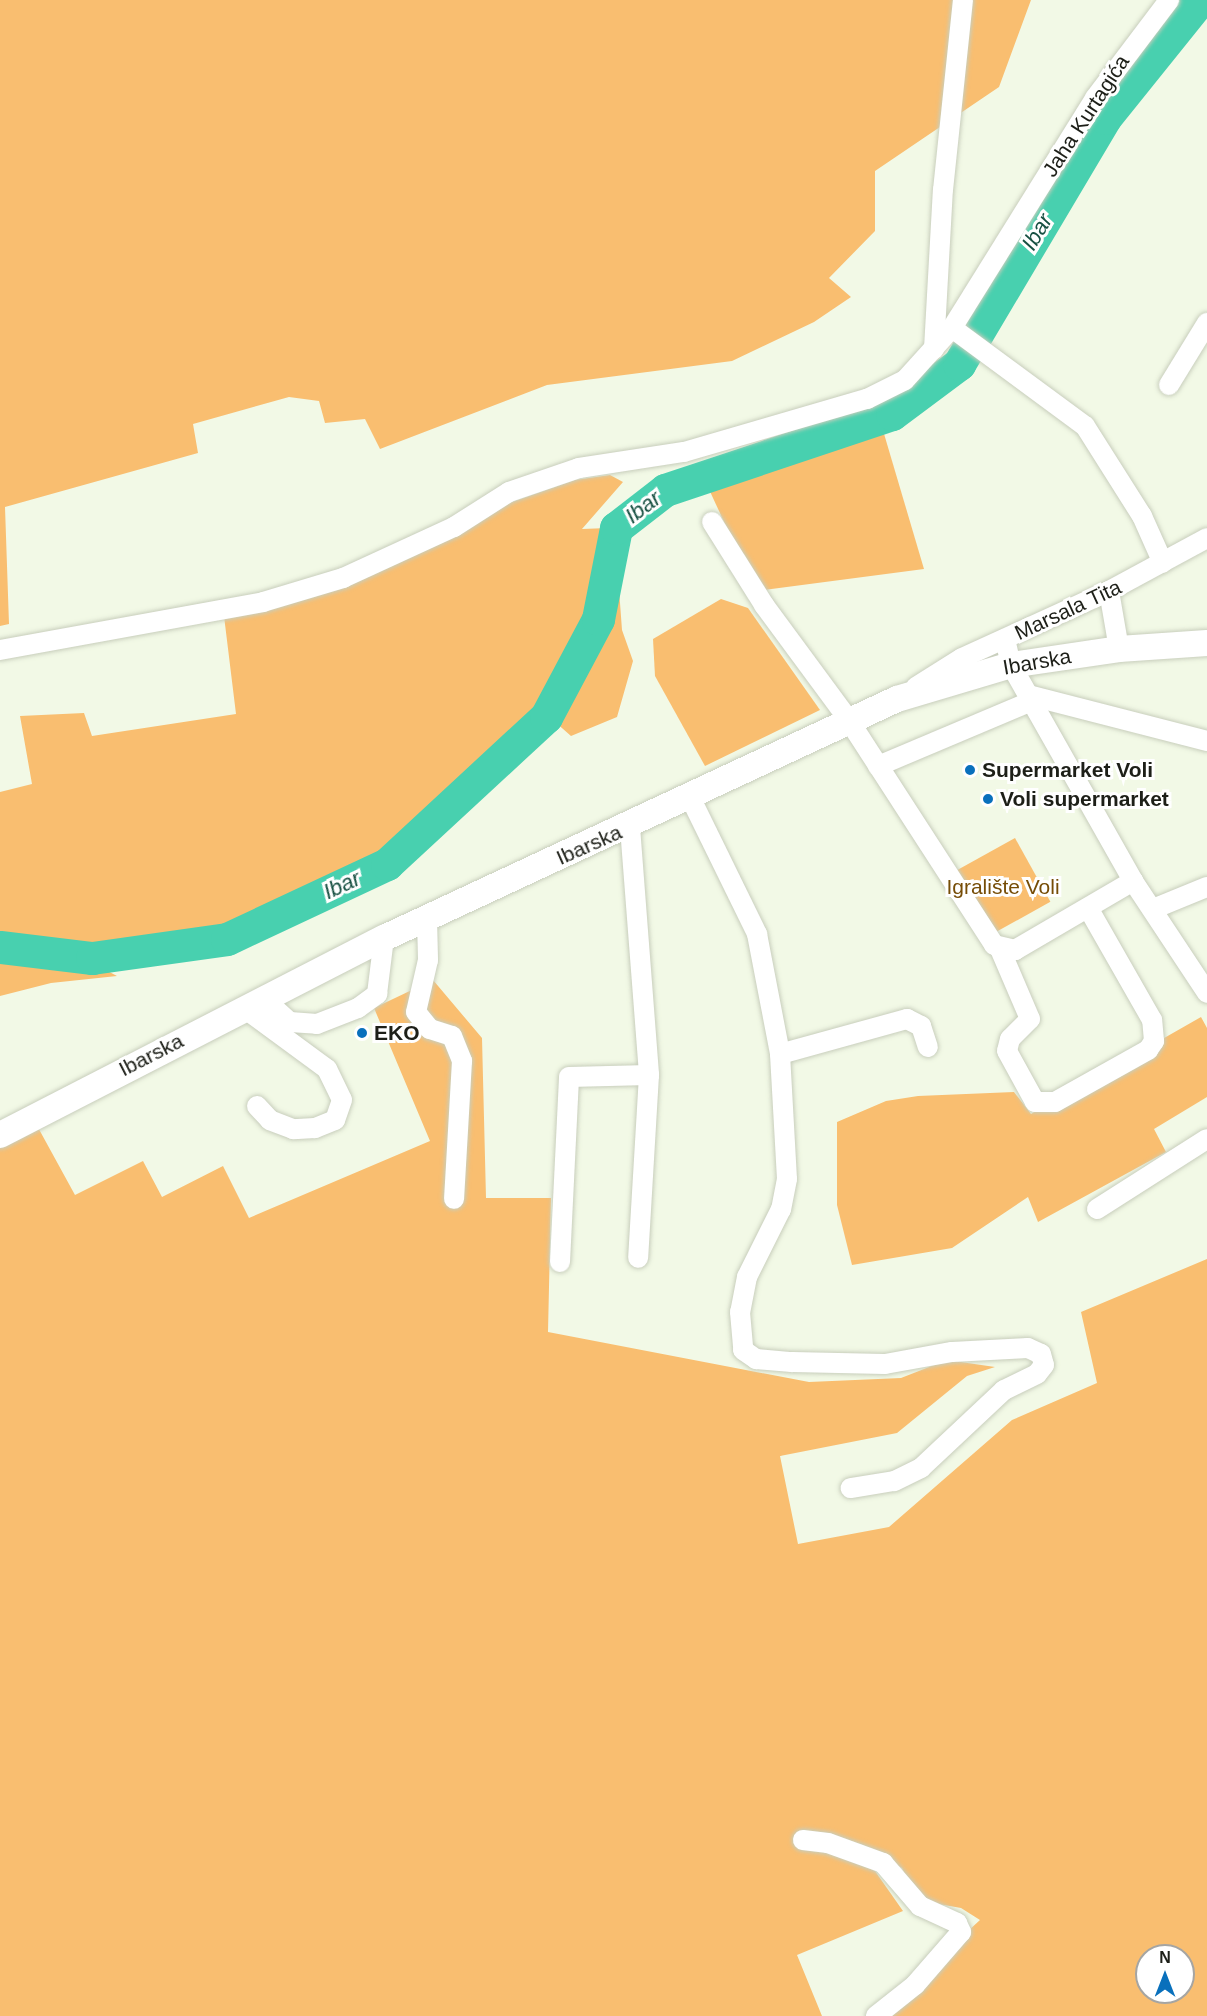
<!DOCTYPE html>
<meta charset="utf-8">
<style>
body{margin:0}
#map{position:relative;width:1207px;height:2016px;overflow:hidden;background:#f2f9e6;font-family:Helvetica,sans-serif}
div>[style]{position:absolute}
[style*='--x']{left:calc(var(--x)*1px);top:calc(var(--y)*1px);width:calc(var(--w)*1px);rotate:calc(var(--a)*1deg)}
.green>*{inset:0;background:#f9be70;transform-origin:0 0}
.river>*{height:33px;margin:-16.5px;padding:0 16.5px;transform-origin:16.5px;border-radius:16.5px;background:#48d0af}
.roads{filter:drop-shadow(0 0 2px #c8cebc) drop-shadow(0 0 2px #c8cebc)}
.minor>*{height:20px;margin:-10px;padding:0 10px;transform-origin:10px;border-radius:10px;background:#fff}
.major>*{height:26px;margin:-13px;padding:0 13px;transform-origin:13px;border-radius:13px;background:#fff}
.dots>*{width:16px;height:16px;translate:-50% -50%;box-sizing:border-box;border:3px solid #fff;border-radius:50%}
span{translate:-50% -50%;white-space:nowrap;text-align:center;line-height:1.15;-webkit-text-stroke:6px #fff;paint-order:stroke}
.street-label{font-size:21px;color:#1d1f18}
.poi-label{font-size:21px;color:#1d1f18;font-weight:700}
.left{translate:0 -50%;text-align:left}
.park-label{font-size:21px;color:#764d07}
.water-label{font-size:22px;color:#175042;font-style:italic}
.north{position:absolute;left:1135px;top:1944px;width:60px;height:60px;box-sizing:border-box;background:#fff;border:2px solid #a5a5a3;border-radius:50%;rotate:0deg;font-size:16px;font-weight:700;line-height:24px;text-align:center;color:#1d1f18}
.north::after{content:'';display:block;margin:auto;width:21px;height:27px;background:#0970bc;clip-path:polygon(50% 0,100% 100%,50% 72%,0 100%)}
</style>
<div id="map">
<div class="green">
<i style="clip-path:polygon(0 0,1031px 0,999px 87px,875px 171px,875px 231px,829px 278px,851px 297px,814px 322px,732px 361px,547px 385px,380px 449px,365px 419px,325px 423px,319px 401px,289px 397px,193px 424px,198px 453px,5px 507px,9px 624px,0 626px)"></i>
<i style="clip-path:polygon(882px 427px,924px 569px,756px 591px,707px 485px)"></i>
<i style="clip-path:polygon(610px 475px,623px 482px,582px 529px,608px 528px,588px 617px,540px 713px,384px 856px,226px 927px,95px 948px,0 935px,0 792px,32px 784px,20px 716px,84px 713px,92px 736px,236px 714px,224px 616px,501px 506px,575px 480px)"></i>
<i style="clip-path:polygon(617px 562px,622px 630px,633px 661px,617px 717px,571px 736px,554px 721px,605px 626px)"></i>
<i style="clip-path:polygon(721px 599px,748px 608px,820px 710px,705px 766px,655px 676px,653px 639px)"></i>
<i style="left:1015px;top:838px;width:73px;height:69px;rotate:61deg"></i>
<i style="clip-path:polygon(0 953px,100px 967px,117px 976px,51px 983px,0 996px)"></i>
<i style="clip-path:polygon(evenodd,433px 980px,482px 1038px,486px 1198px,551px 1198px,548px 1332px,809px 1382px,901px 1378px,947px 1360px,995px 1367px,967px 1376px,897px 1433px,780px 1456px,798px 1544px,889px 1527px,1012px 1420px,1097px 1383px,1081px 1312px,1207px 1259px,1207px 2016px,876px 2016px,980px 1920px,961px 1908px,916px 1900px,902px 1868px,861px 1844px,837px 1854px,875px 1871px,903px 1911px,797px 1955px,822px 2016px,0 2016px,0 1142px,35px 1122px,75px 1195px,143px 1161px,162px 1197px,223px 1166px,249px 1218px,430px 1141px,374px 1008px,433px 980px,1147px 1956px,1183px 1956px,1183px 1992px,1147px 1992px,1147px 1956px)"></i>
<i style="clip-path:polygon(1201px 1017px,1207px 1028px,1207px 1097px,1154px 1129px,1166px 1152px,1038px 1222px,1028px 1197px,952px 1248px,852px 1265px,837px 1205px,837px 1122px,886px 1101px,918px 1096px,1014px 1092px,1031px 1114px)"></i>
</div>
<div class="river">
<i style="--x:0;--y:947;--w:93;--a:6.8"></i>
<i style="--x:92;--y:958;--w:136;--a:-8"></i>
<i style="--x:227;--y:939;--w:177;--a:-25.1"></i>
<i style="--x:387;--y:864;--w:217;--a:-42.8"></i>
<i style="--x:546;--y:717;--w:111;--a:-62"></i>
<i style="--x:598;--y:619;--w:93;--a:-78.8"></i>
<i style="--x:616;--y:528;--w:62;--a:-37.8"></i>
<i style="--x:665;--y:490;--w:239;--a:-18.5"></i>
<i style="--x:892;--y:414;--w:84;--a:-36.7"></i>
<i style="--x:959;--y:364;--w:286;--a:-59.3"></i>
<i style="--x:1105;--y:118;--w:151;--a:-51.2"></i>
</div>
<div class="roads">
<div class="minor">
<i style="--x:952;--y:328;--w:165;--a:36.4"></i>
<i style="--x:1085;--y:426;--w:107;--a:57.7"></i>
<i style="--x:1142;--y:516;--w:51;--a:65.9"></i>
<i style="--x:934;--y:349;--w:159;--a:-86.8"></i>
<i style="--x:943;--y:190;--w:191;--a:-84"></i>
<i style="--x:1169;--y:385;--w:73;--a:-58.5"></i>
<i style="--x:712;--y:522;--w:98;--a:57.9"></i>
<i style="--x:764;--y:605;--w:142;--a:53.6"></i>
<i style="--x:848;--y:719;--w:269;--a:57.1"></i>
<i style="--x:994;--y:945;--w:22;--a:13"></i>
<i style="--x:1015;--y:950;--w:137;--a:-30.3"></i>
<i style="--x:1109;--y:591;--w:59;--a:80.2"></i>
<i style="--x:1005;--y:639;--w:27;--a:77"></i>
<i style="--x:1011;--y:665;--w:248;--a:60.5"></i>
<i style="--x:1133;--y:881;--w:134;--a:56.5"></i>
<i style="--x:0;--y:650;--w:267;--a:-10.3"></i>
<i style="--x:263;--y:602;--w:84;--a:-16.7"></i>
<i style="--x:343;--y:578;--w:122;--a:-24.7"></i>
<i style="--x:454;--y:527;--w:65;--a:-32.5"></i>
<i style="--x:509;--y:492;--w:74;--a:-18.9"></i>
<i style="--x:579;--y:468;--w:106;--a:-8.7"></i>
<i style="--x:684;--y:452;--w:191;--a:-16.2"></i>
<i style="--x:867;--y:399;--w:42;--a:-26.6"></i>
<i style="--x:905;--y:380;--w:70;--a:-47.9"></i>
<i style="--x:952;--y:328;--w:271;--a:-58.1"></i>
<i style="--x:1095;--y:98;--w:123;--a:-52.9"></i>
<i style="--x:916;--y:687;--w:54;--a:-32.2"></i>
<i style="--x:962;--y:658;--w:162;--a:-24.5"></i>
<i style="--x:1109;--y:591;--w:111;--a:-28.4"></i>
<i style="--x:1028;--y:695;--w:185;--a:14.4"></i>
<i style="--x:878;--y:766;--w:167;--a:-22.9"></i>
<i style="--x:690;--y:797;--w:153;--a:63.9"></i>
<i style="--x:757;--y:934;--w:122;--a:79.1"></i>
<i style="--x:780;--y:1054;--w:125;--a:86.8"></i>
<i style="--x:787;--y:1179;--w:31;--a:101"></i>
<i style="--x:781;--y:1209;--w:76;--a:116.6"></i>
<i style="--x:747;--y:1277;--w:36;--a:101"></i>
<i style="--x:740;--y:1312;--w:38;--a:85"></i>
<i style="--x:743;--y:1350;--w:16;--a:35"></i>
<i style="--x:756;--y:1359;--w:36;--a:5"></i>
<i style="--x:792;--y:1362;--w:93;--a:1.2"></i>
<i style="--x:885;--y:1364;--w:68;--a:-10.2"></i>
<i style="--x:952;--y:1352;--w:76;--a:-3"></i>
<i style="--x:1028;--y:1348;--w:14;--a:25"></i>
<i style="--x:1041;--y:1354;--w:11;--a:75"></i>
<i style="--x:1044;--y:1365;--w:11;--a:128"></i>
<i style="--x:1037;--y:1374;--w:37;--a:154"></i>
<i style="--x:1004;--y:1390;--w:114;--a:136.8"></i>
<i style="--x:921;--y:1468;--w:30;--a:154"></i>
<i style="--x:894;--y:1481;--w:44;--a:170.8"></i>
<i style="--x:630;--y:827;--w:249;--a:85.6"></i>
<i style="--x:649;--y:1075;--w:183;--a:93.4"></i>
<i style="--x:1153;--y:909;--w:58;--a:-22.2"></i>
<i style="--x:427;--y:918;--w:42;--a:88.6"></i>
<i style="--x:428;--y:960;--w:53;--a:103"></i>
<i style="--x:416;--y:1012;--w:22;--a:51"></i>
<i style="--x:430;--y:1029;--w:23;--a:18"></i>
<i style="--x:452;--y:1036;--w:27;--a:68"></i>
<i style="--x:462;--y:1061;--w:138;--a:93.3"></i>
<i style="--x:1000;--y:949;--w:76;--a:66.8"></i>
<i style="--x:1030;--y:1019;--w:28;--a:135"></i>
<i style="--x:1010;--y:1039;--w:12;--a:104"></i>
<i style="--x:1007;--y:1051;--w:58;--a:61.2"></i>
<i style="--x:1035;--y:1102;--w:20;--a:0"></i>
<i style="--x:1055;--y:1102;--w:107;--a:-29.2"></i>
<i style="--x:1148;--y:1050;--w:11;--a:-56"></i>
<i style="--x:1154;--y:1041;--w:21;--a:-95"></i>
<i style="--x:1152;--y:1020;--w:129;--a:-119.7"></i>
<i style="--x:263;--y:998;--w:36;--a:42"></i>
<i style="--x:290;--y:1022;--w:27;--a:4"></i>
<i style="--x:317;--y:1024;--w:44;--a:-21.3"></i>
<i style="--x:358;--y:1008;--w:24;--a:-36"></i>
<i style="--x:377;--y:994;--w:56;--a:-82.9"></i>
<i style="--x:244;--y:1008;--w:103;--a:36.3"></i>
<i style="--x:327;--y:1069;--w:34;--a:64"></i>
<i style="--x:342;--y:1100;--w:21;--a:109"></i>
<i style="--x:335;--y:1120;--w:22;--a:158"></i>
<i style="--x:315;--y:1128;--w:22;--a:177"></i>
<i style="--x:293;--y:1129;--w:25;--a:-159"></i>
<i style="--x:270;--y:1120;--w:19;--a:-133"></i>
<i style="--x:780;--y:1054;--w:132;--a:-15.4"></i>
<i style="--x:907;--y:1019;--w:16;--a:27"></i>
<i style="--x:921;--y:1026;--w:22;--a:72"></i>
<i style="--x:1097;--y:1209;--w:130;--a:-32.5"></i>
<i style="--x:560;--y:1262;--w:185;--a:-87.2"></i>
<i style="--x:569;--y:1077;--w:80;--a:-1.4"></i>
<i style="--x:803;--y:1840;--w:25;--a:7"></i>
<i style="--x:828;--y:1843;--w:59;--a:20"></i>
<i style="--x:883;--y:1863;--w:57;--a:49.3"></i>
<i style="--x:920;--y:1906;--w:41;--a:24.7"></i>
<i style="--x:957;--y:1923;--w:10;--a:66"></i>
<i style="--x:961;--y:1932;--w:70;--a:131"></i>
<i style="--x:915;--y:1985;--w:50;--a:141.5"></i>
</div>
<div class="major">
<i style="--x:0;--y:1135;--w:432;--a:-27.2"></i>
<i style="--x:384;--y:938;--w:566;--a:-24.98"></i>
<i style="--x:897;--y:699;--w:119;--a:-16.6"></i>
<i style="--x:1011;--y:665;--w:109;--a:-8.4"></i>
<i style="--x:1119;--y:649;--w:88;--a:-3.9"></i>
</div>
</div>
<div class="dots">
<i style="left:970px;top:770px;background:#0970bc"></i>
<i style="left:988px;top:799px;background:#0970bc"></i>
<i style="left:362px;top:1033px;background:#0970bc"></i>
</div>
<div class="street-label">
<span style="left:1086px;top:116px;rotate:-57deg">Jaha Kurtagića</span>
<span style="left:1068px;top:610px;rotate:-25deg">Marsala Tita</span>
<span style="left:1037px;top:662px;rotate:-10deg">Ibarska</span>
<span style="left:589px;top:845px;rotate:-24deg">Ibarska</span>
<span style="left:151px;top:1055px;rotate:-27deg">Ibarska</span>
</div>
<div class="poi-label">
<span class="left" style="left:982px;top:770px">Supermarket Voli</span>
<span class="left" style="left:1000px;top:799px">Voli supermarket</span>
<span class="left" style="left:374px;top:1033px">EKO</span>
</div>
<div class="park-label">
<span style="left:1003px;top:887px">Igralište Voli</span>
</div>
<div class="water-label">
<span style="left:1037px;top:232px;rotate:-59deg">Ibar</span>
<span style="left:643px;top:507px;rotate:-37deg">Ibar</span>
<span style="left:342px;top:885px;rotate:-25deg">Ibar</span>
</div>
<div class="north">N</div>
</div>
